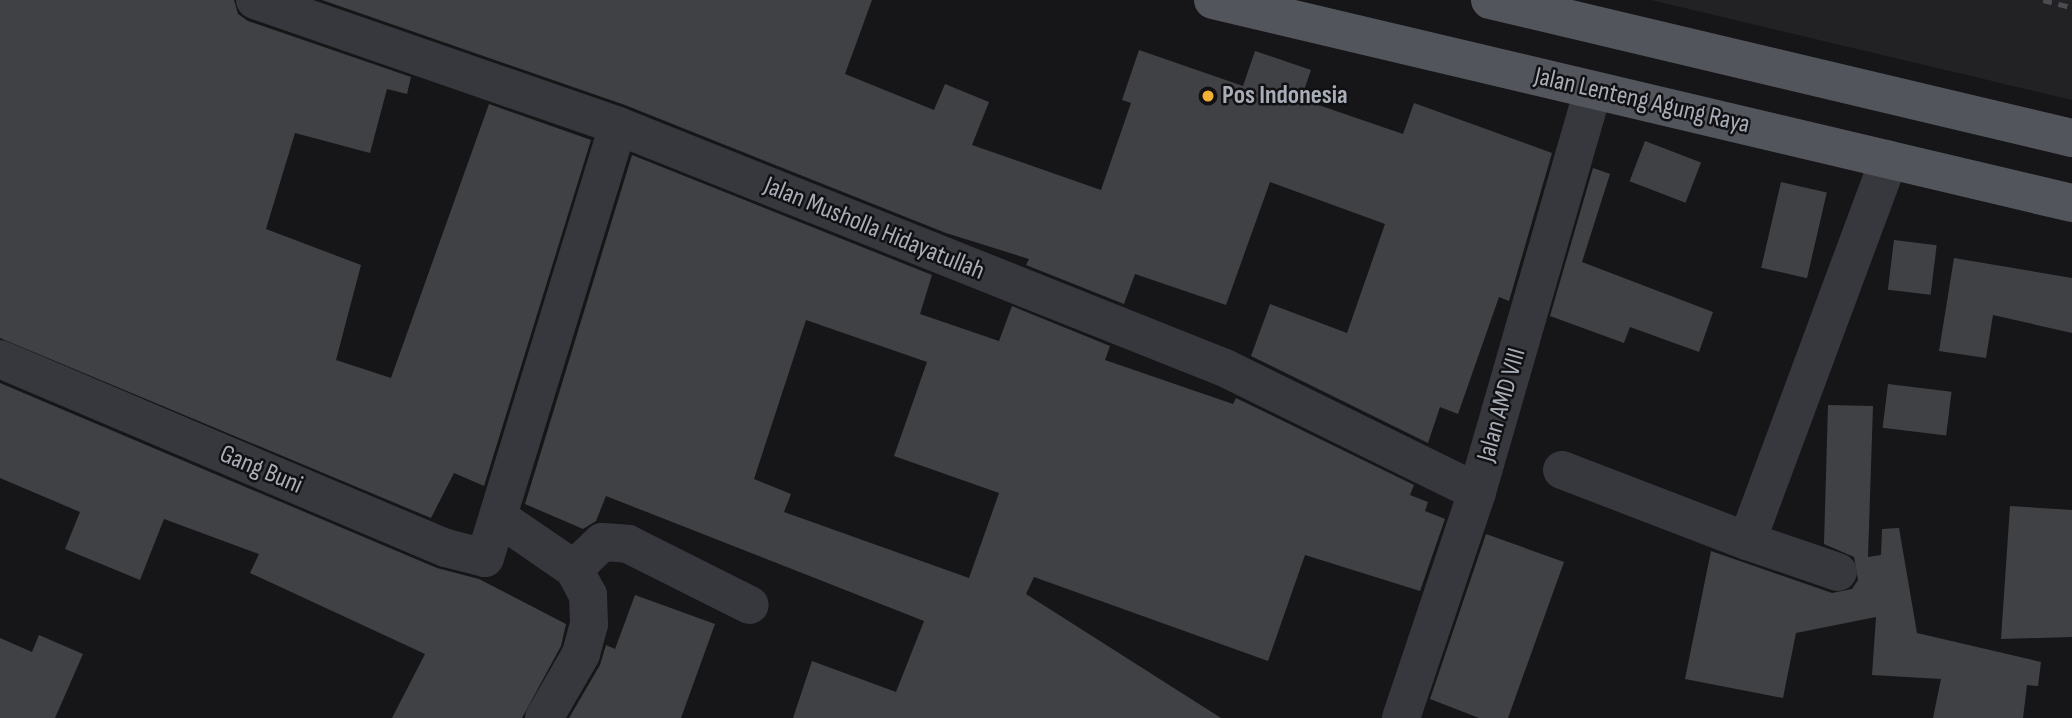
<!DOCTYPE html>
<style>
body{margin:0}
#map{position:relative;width:2072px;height:718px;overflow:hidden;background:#161618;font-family:"Sofia Sans Condensed",sans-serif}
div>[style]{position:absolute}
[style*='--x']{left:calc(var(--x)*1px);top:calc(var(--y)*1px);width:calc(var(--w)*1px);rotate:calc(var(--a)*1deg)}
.built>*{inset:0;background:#222225}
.building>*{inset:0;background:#404145;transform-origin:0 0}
.street>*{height:38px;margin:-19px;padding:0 19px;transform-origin:19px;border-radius:19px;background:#37383d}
.primary>*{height:38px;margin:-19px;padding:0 19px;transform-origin:19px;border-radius:19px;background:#53555c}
.rail>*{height:5px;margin-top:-2.5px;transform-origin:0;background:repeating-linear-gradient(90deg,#4a4c52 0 9px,transparent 0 16px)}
.dots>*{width:19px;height:19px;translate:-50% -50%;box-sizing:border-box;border:4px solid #111113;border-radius:50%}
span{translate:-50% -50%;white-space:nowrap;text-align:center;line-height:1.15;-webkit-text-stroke:5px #111113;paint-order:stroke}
.poi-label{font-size:26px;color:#a8adb8;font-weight:700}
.left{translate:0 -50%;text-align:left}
.street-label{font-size:26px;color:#a8adb8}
</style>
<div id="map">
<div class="built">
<i style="clip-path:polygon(1651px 0,2072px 0,2072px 100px)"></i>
</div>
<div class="building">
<i style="clip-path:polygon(0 0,234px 0,238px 14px,248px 21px,411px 77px,407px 94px,387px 89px,370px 153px,295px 133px,266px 229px,361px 265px,336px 360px,391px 378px,489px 104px,591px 140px,484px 486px,454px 473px,431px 518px,0 338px)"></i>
<i style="clip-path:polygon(322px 0,872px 0,845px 74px,934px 110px,945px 84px,989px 102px,972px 145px,1101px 190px,1131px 103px,1122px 100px,1139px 50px,1243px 86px,1255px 51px,1311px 70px,1301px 99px,1403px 134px,1414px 103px,1552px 153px,1509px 301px,1499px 297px,1458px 414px,1440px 407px,1428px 443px,1251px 356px,1270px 304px,1347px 333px,1385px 224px,1270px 182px,1226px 305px,1135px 274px,1124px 304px,1026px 265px,1029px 259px,946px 233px,625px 105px)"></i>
<i style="left:1645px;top:141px;width:60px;height:43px;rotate:21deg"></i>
<i style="clip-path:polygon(evenodd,632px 155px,932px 275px,920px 314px,999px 341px,1012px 306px,1110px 346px,1105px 360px,1233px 404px,1236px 398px,1414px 485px,1410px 495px,1428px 502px,1425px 511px,1445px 519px,1420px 591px,1305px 555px,1268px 661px,1034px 577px,1026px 594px,1221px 718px,793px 718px,812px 661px,896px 692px,924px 621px,606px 496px,596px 521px,583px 529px,525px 504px,632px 155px,806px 320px,927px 362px,894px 456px,999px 493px,969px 578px,784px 512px,791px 494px,754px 479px,806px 320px)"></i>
<i style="clip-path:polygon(1593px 168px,1610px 174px,1582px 262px,1713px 312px,1699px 352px,1630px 327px,1624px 343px,1550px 316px)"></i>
<i style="left:1781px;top:182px;width:47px;height:88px;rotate:13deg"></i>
<i style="left:1894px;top:240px;width:43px;height:50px;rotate:7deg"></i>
<i style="clip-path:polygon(1954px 258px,2072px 278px,2072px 333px,1993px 315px,1986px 358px,1939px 351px)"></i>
<i style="clip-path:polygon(0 383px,437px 568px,479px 579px,566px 624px,561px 646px,522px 718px,392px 718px,425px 654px,250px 573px,259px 554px,164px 519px,140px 580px,65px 549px,80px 512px,0 478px)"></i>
<i style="left:1888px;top:384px;width:64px;height:44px;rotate:7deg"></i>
<i style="clip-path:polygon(1828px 405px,1873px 406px,1868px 557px,1881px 555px,1882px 529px,1899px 528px,1917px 633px,2041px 662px,2038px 686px,2027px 685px,2023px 718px,1933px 718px,1941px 679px,1872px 675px,1876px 617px,1796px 633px,1783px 698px,1685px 679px,1711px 551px,1832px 593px,1852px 589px,1858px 580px,1854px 557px,1824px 544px)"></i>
<i style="clip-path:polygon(2010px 506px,2072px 510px,2072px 637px,2001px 639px)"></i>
<i style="clip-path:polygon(1486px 534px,1564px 562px,1508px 718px,1479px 718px,1430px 699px)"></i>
<i style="clip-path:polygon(635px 595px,715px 624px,681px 718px,569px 718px,600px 665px,606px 645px,615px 649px)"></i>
<i style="clip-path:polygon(39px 635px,83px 654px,55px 718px,0 718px,0 638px,32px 652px)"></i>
</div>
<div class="street">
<i style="--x:255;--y:0;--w:384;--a:19.1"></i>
<i style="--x:618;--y:126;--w:653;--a:21.74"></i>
<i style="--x:1225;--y:368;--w:281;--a:26.2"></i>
<i style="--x:0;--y:359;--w:484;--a:23"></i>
<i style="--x:446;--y:548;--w:40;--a:14.4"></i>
<i style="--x:485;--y:558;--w:452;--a:-72.9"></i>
<i style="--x:1562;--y:470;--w:198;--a:21"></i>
<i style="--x:1747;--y:541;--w:407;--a:-69.6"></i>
<i style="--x:498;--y:517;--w:92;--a:34.4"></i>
<i style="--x:574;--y:569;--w:30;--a:62"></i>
<i style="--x:588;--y:595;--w:29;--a:88"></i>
<i style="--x:589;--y:624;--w:31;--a:105"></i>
<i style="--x:581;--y:654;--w:74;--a:120"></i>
<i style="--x:1747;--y:541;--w:96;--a:18.8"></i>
<i style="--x:574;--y:569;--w:39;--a:-44"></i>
<i style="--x:602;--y:542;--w:26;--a:4"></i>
<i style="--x:628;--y:544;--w:136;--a:26.6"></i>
<i style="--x:1401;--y:718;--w:238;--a:-71.4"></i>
<i style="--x:1477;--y:492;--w:418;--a:-73.9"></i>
</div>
<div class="primary">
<i style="--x:1213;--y:0;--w:883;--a:13.3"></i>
<i style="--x:1490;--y:0;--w:598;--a:13.34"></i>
</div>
<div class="rail">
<i style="--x:2043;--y:0;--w:30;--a:14"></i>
</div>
<div class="dots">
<i style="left:1208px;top:96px;background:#f2b134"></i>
</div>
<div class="poi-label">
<span class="left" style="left:1222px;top:96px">Pos Indonesia</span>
</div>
<div class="street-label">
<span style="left:1642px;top:101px;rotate:13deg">Jalan Lenteng Agung Raya</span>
<span style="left:874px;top:229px;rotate:22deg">Jalan Musholla Hidayatullah</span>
<span style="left:1502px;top:405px;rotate:-74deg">Jalan AMD VIII</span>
<span style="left:261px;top:470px;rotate:23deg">Gang Buni</span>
</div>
</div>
